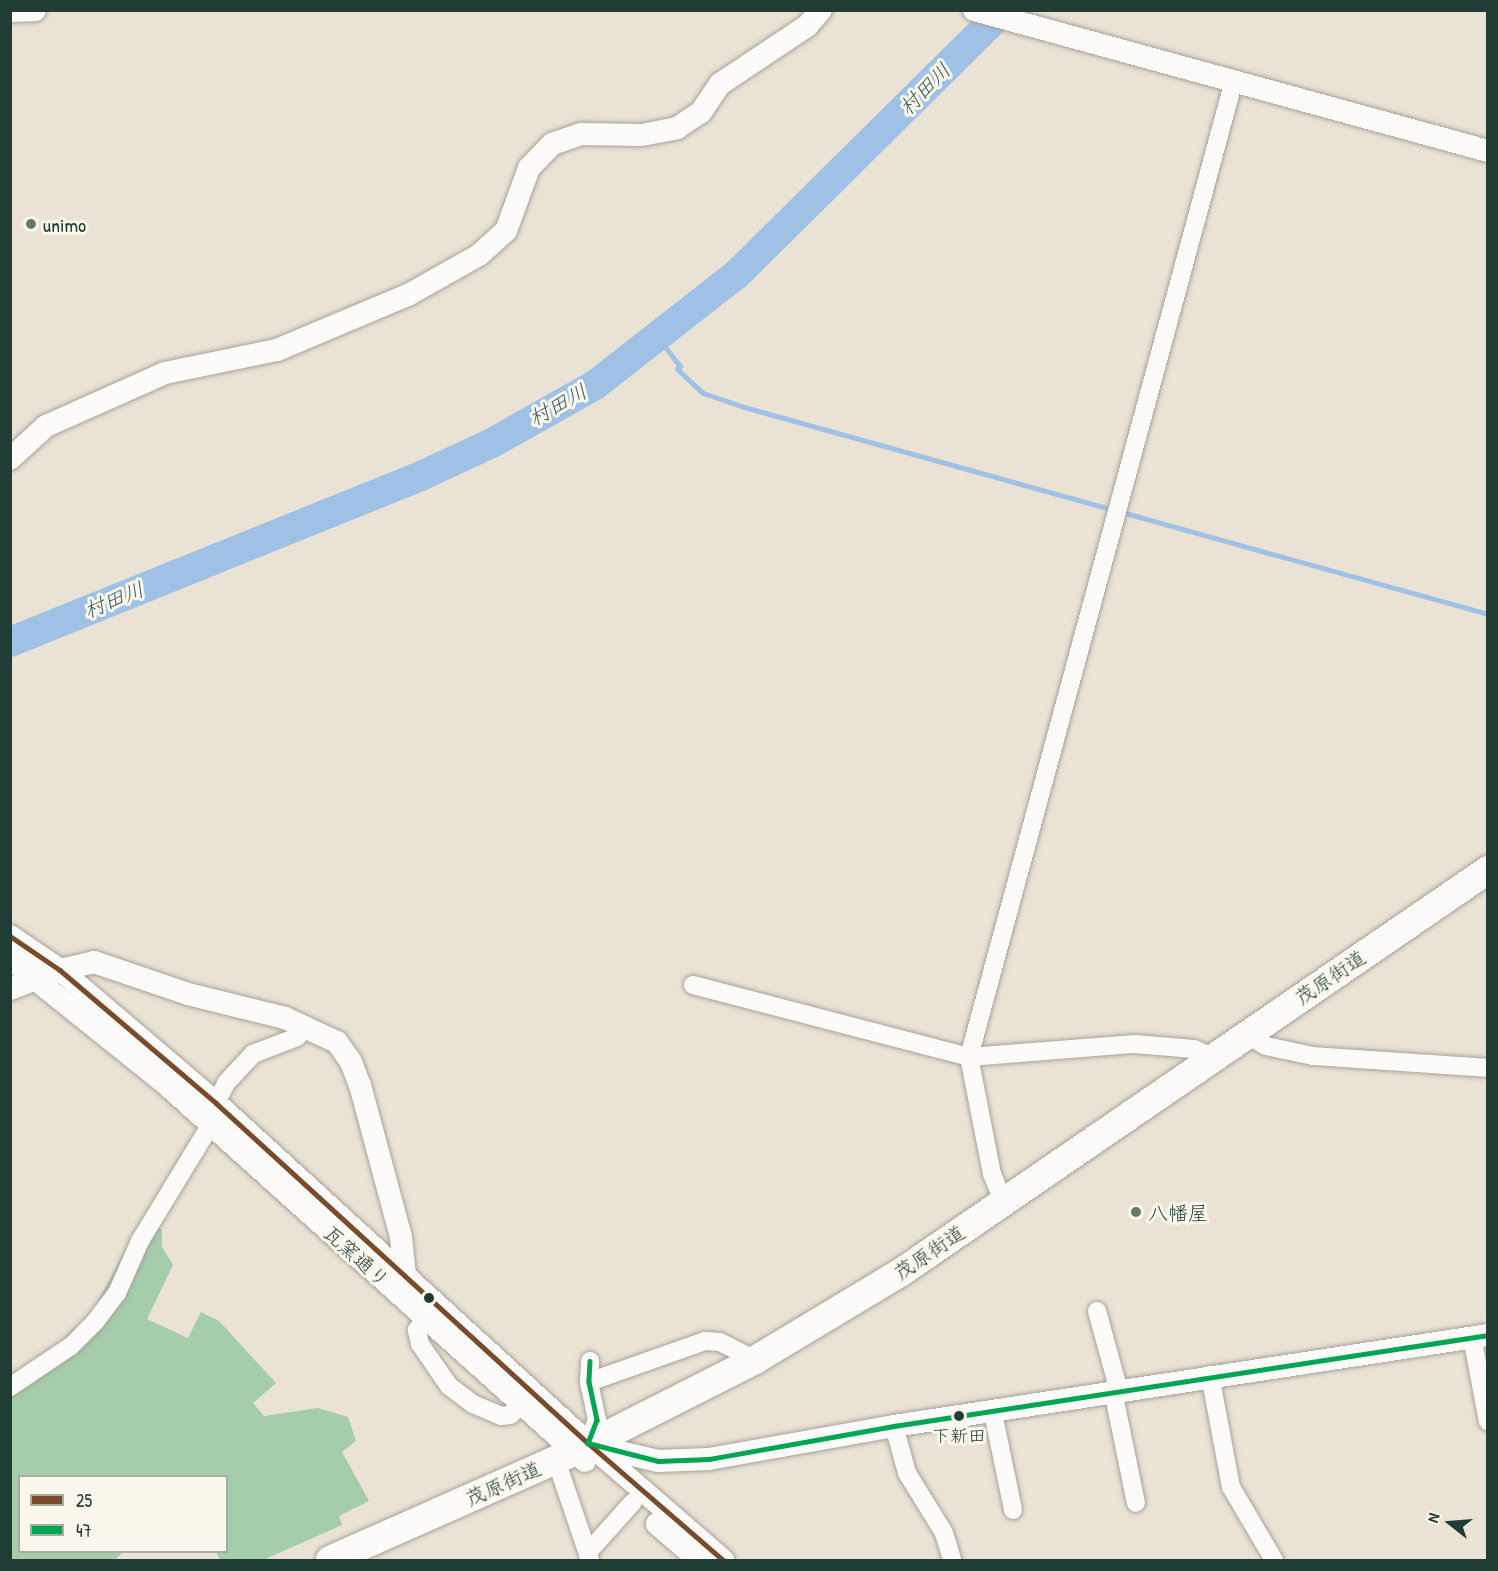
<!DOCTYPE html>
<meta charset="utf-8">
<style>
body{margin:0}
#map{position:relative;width:1498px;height:1571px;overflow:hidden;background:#eae2d4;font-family:"Patrick Hand","Klee One",sans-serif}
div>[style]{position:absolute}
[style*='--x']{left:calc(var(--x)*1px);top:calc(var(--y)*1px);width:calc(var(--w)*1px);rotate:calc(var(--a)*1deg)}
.forest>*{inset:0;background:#a5cda9}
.stream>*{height:5px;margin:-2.5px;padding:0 2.5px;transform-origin:2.5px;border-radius:2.5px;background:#a0c1e6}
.river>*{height:30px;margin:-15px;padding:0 15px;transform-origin:15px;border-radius:15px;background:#a0c1e6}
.roads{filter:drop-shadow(0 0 2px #a6a49b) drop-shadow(0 0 2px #a6a49b)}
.minor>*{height:18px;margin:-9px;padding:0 9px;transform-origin:9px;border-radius:9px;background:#fcfbf9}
.tertiary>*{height:22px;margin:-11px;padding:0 11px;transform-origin:11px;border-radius:11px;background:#fcfbf9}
.primary>*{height:28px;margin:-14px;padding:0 14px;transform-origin:14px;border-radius:14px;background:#fcfbf9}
.bus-1>*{height:4.5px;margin:-2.25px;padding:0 2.25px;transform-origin:2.25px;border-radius:2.25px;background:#7a4b2a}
.bus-2>*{height:4.5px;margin:-2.25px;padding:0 2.25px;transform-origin:2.25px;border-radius:2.25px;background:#00a651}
.dots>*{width:16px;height:16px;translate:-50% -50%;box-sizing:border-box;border:3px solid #fbf7ec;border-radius:50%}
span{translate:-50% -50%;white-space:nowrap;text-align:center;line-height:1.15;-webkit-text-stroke:6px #fbf7ec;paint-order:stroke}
.bus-label{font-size:18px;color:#1f3d34}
.poi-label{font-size:20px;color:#1f3d34}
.left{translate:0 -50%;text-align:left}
.street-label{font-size:20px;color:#1f3d34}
.water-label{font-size:21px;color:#375a62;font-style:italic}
.frame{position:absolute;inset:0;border:12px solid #1f3d34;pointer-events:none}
.legend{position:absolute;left:18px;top:1475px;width:210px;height:78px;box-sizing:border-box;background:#fbf7ec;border:2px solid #a3ada2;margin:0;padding:8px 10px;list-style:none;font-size:18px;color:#1f3d34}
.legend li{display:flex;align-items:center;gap:12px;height:30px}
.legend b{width:30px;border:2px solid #a3ada2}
.north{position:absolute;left:1420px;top:1493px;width:60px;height:60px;-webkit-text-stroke:4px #fbf7ec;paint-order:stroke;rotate:287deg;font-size:16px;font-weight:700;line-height:24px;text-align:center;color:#1f3d34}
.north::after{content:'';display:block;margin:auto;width:21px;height:27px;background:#1f3d34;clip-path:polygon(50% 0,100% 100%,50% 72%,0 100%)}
</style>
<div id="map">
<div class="forest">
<i style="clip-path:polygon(144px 1216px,162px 1230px,162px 1247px,173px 1265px,147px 1319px,188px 1338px,201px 1312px,219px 1321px,276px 1383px,253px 1403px,264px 1416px,318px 1408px,348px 1417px,356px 1441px,342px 1452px,369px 1501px,339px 1516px,342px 1525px,263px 1560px,220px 1560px,216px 1552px,226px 1552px,226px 1476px,20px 1476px,20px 1552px,123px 1552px,115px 1560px,11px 1560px,11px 1380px,48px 1353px,92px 1312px)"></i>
</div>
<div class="stream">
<i style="--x:658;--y:338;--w:36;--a:52"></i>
<i style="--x:680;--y:366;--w:4;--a:135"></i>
<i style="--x:677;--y:369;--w:35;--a:43"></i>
<i style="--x:703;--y:393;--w:43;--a:18.9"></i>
<i style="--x:744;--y:407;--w:772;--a:15.55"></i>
</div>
<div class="river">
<i style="--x:10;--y:642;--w:445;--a:-22"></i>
<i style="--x:423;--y:475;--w:76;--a:-24.9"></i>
<i style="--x:492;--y:443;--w:118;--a:-29.4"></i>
<i style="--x:595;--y:385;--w:179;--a:-38"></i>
<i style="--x:736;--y:275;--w:377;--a:-44.7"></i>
</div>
<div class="roads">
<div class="minor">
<i style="--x:693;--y:985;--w:285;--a:14.6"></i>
<i style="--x:969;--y:1057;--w:167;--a:-4.5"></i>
<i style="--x:1135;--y:1044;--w:59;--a:4.8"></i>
<i style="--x:1194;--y:1049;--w:20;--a:24"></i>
<i style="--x:1247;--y:1035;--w:22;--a:30"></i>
<i style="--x:1266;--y:1046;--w:48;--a:12"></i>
<i style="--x:1313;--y:1056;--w:175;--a:3.9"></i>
<i style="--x:216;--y:1103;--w:22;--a:-63"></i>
<i style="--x:226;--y:1083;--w:40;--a:-47"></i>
<i style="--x:253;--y:1054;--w:47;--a:-21.1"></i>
<i style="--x:297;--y:1037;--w:13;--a:-48"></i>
<i style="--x:1003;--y:1201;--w:29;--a:-112"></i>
<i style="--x:992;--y:1174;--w:119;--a:-101.1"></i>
<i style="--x:969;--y:1057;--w:1012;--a:-74.82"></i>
<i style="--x:1097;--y:1311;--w:83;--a:74.6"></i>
<i style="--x:427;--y:1318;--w:16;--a:130"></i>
<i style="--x:417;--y:1330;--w:14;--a:78"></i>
<i style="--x:420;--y:1344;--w:51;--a:55.4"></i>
<i style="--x:449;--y:1386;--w:30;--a:37"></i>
<i style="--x:473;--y:1404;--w:30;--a:23"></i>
<i style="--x:501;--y:1416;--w:9;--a:-6"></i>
<i style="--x:510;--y:1415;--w:13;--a:-42"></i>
<i style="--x:1472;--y:1337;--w:86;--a:79.3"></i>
<i style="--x:1210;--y:1375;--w:114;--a:79.4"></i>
<i style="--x:1231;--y:1487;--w:85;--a:59.5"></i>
<i style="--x:589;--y:1382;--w:123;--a:-19.5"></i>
<i style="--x:705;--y:1341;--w:15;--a:4"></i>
<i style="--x:720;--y:1342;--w:39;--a:27"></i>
<i style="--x:10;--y:1387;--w:73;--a:-33.9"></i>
<i style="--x:71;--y:1346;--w:34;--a:-45"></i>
<i style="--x:95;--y:1322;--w:36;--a:-53"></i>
<i style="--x:117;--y:1293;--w:57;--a:-66.1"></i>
<i style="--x:140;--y:1241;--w:135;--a:-58.7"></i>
<i style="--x:1113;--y:1391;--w:114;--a:78.4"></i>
<i style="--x:993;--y:1413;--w:99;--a:78.3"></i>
<i style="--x:894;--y:1426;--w:49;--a:74.5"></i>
<i style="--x:907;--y:1473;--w:70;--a:58.3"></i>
<i style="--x:944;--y:1533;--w:28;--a:73"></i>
<i style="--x:588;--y:1443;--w:25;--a:-69"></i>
<i style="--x:597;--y:1420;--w:39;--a:-102"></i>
<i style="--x:589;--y:1382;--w:21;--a:-87"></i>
<i style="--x:556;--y:1460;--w:106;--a:71.2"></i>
<i style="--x:590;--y:1550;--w:64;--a:-48.1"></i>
</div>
<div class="tertiary">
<i style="--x:974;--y:10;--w:533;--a:15.34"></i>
<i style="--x:10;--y:11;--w:25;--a:-2"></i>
<i style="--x:10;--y:459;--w:49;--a:-42.5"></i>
<i style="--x:46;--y:426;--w:130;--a:-24"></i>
<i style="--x:165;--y:373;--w:114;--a:-11.6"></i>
<i style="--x:277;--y:350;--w:142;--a:-22.8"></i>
<i style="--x:408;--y:295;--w:81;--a:-29.4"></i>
<i style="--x:479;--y:255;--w:36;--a:-42"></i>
<i style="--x:506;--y:231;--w:67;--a:-69.9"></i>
<i style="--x:529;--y:168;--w:33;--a:-46"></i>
<i style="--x:552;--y:144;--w:31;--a:-19"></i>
<i style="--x:581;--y:134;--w:61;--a:0.9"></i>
<i style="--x:642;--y:135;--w:36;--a:-11"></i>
<i style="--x:677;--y:128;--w:29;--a:-34"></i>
<i style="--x:701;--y:112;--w:34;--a:-56"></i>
<i style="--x:720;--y:84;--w:105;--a:-33.7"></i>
<i style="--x:807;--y:26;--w:21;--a:-49"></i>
<i style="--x:10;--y:936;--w:60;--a:34.2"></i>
<i style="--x:60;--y:970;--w:205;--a:40.4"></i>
<i style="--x:216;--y:1103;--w:504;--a:42.43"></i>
<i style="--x:588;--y:1443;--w:179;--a:40.9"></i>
<i style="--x:10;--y:959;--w:201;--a:38.7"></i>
<i style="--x:167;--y:1085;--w:562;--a:41.97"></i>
<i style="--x:10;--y:989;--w:53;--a:-20.8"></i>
<i style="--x:60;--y:970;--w:35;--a:-13"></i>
<i style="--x:94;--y:962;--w:99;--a:18.8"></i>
<i style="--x:188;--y:994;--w:100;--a:13.9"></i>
<i style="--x:285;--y:1018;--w:57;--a:24.8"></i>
<i style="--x:337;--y:1042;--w:24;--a:55"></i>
<i style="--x:351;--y:1062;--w:25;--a:69"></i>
<i style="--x:360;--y:1085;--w:157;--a:74.9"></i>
<i style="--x:401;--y:1237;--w:36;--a:84"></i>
<i style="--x:598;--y:1447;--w:62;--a:13.1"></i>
<i style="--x:658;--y:1461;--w:51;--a:-2.2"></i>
<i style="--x:709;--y:1459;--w:188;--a:-10.1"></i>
<i style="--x:894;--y:1426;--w:601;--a:-8.71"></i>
<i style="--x:657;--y:1524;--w:55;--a:40.6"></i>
</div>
<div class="primary">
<i style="--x:330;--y:1560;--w:267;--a:-23.9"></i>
<i style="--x:574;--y:1452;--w:203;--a:-26.9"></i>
<i style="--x:755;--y:1360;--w:169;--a:-31"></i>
<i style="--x:900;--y:1273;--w:713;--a:-34.43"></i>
</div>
</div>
<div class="bus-1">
<i style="--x:10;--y:936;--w:60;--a:34.2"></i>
<i style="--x:60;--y:970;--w:205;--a:40.4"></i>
<i style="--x:216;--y:1103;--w:504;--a:42.43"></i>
<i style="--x:588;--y:1443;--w:179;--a:40.9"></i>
</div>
<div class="bus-2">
<i style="--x:590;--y:1361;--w:21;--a:93"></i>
<i style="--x:589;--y:1382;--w:39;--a:78"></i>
<i style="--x:597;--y:1420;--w:25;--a:111"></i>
<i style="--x:588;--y:1443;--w:72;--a:14.4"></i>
<i style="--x:658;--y:1461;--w:51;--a:-2.2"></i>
<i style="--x:709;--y:1459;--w:188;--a:-10.1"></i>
<i style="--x:894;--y:1426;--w:601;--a:-8.71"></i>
</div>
<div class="dots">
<i style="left:31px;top:224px;background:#66776c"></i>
<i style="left:1136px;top:1212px;background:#66776c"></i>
<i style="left:429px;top:1298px;background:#1f3d34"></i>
<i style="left:959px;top:1416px;background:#1f3d34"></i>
</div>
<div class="bus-label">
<span style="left:959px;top:1436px">下新田</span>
</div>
<div class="poi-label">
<span class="left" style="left:43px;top:224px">unimo</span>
<span class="left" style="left:1148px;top:1212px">八幡屋</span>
</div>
<div class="street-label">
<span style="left:1330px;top:977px;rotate:-34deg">茂原街道</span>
<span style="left:929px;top:1252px;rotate:-34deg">茂原街道</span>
<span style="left:357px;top:1256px;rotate:42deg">瓦窯通り</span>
<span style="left:503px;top:1483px;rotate:-24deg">茂原街道</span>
</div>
<div class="water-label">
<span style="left:925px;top:89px;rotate:-45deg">村田川</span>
<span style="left:558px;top:405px;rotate:-29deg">村田川</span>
<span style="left:114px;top:600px;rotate:-22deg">村田川</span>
</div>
<div class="frame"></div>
<ul class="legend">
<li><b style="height:8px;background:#7a4b2a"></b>25</li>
<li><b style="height:8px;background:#00a651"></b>47</li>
</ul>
<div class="north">N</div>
</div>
